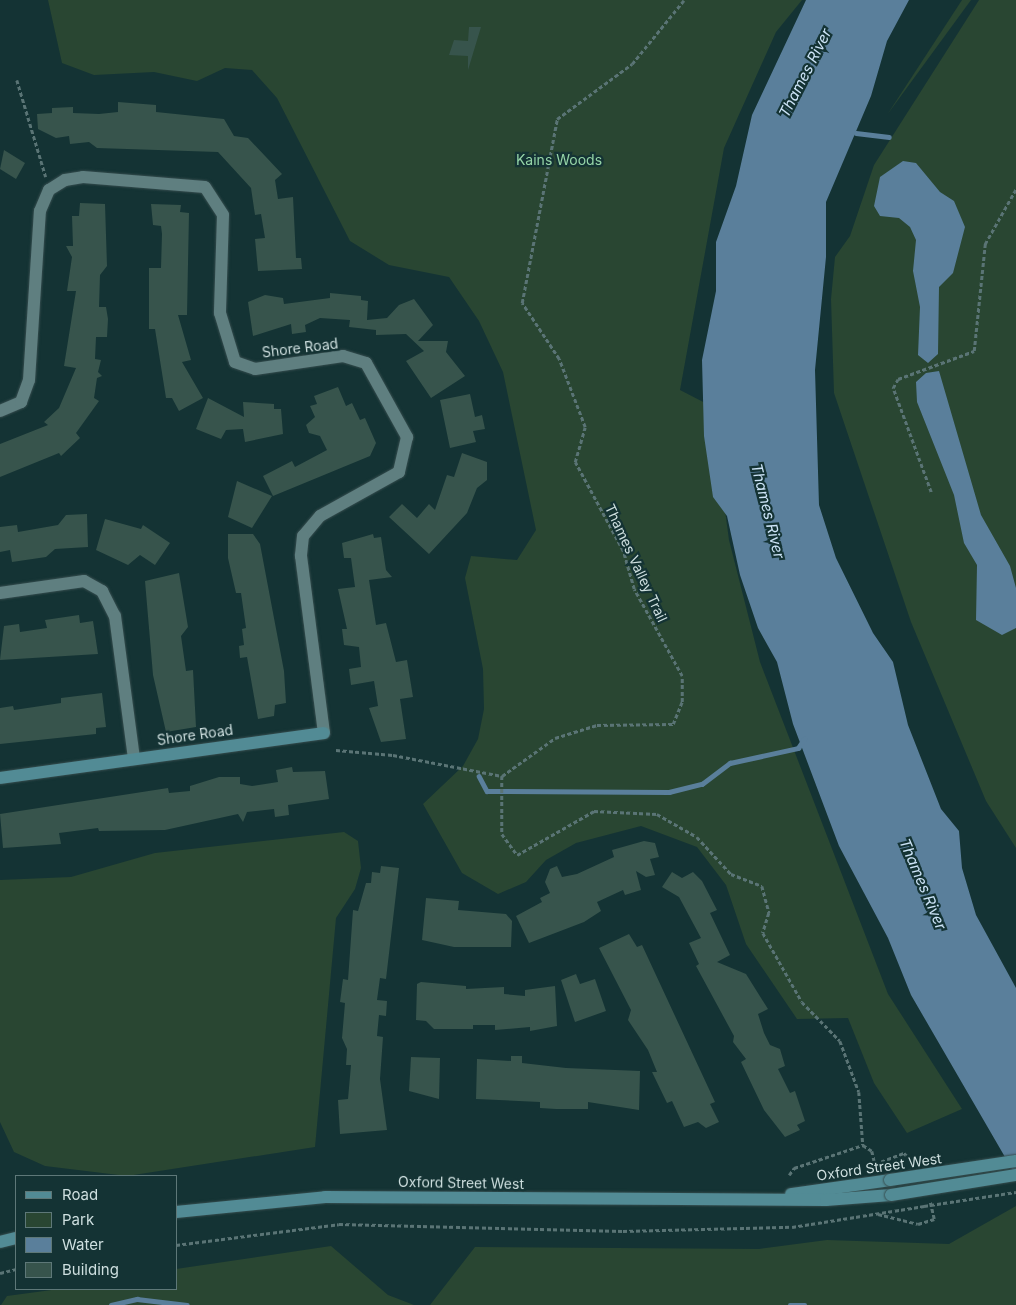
<!DOCTYPE html>
<style>
body{margin:0}
#map{position:relative;width:1016px;height:1305px;overflow:hidden;background:#143334;font-family:Inter,sans-serif}
div>[style]{position:absolute}
[style*='--x']{left:calc(var(--x)*1px);top:calc(var(--y)*1px);width:calc(var(--w)*1px);rotate:calc(var(--a)*1deg)}
.green>*{inset:0;background:#294632}
.water>*{inset:0;background:#5a7f9b}
.stream>*{height:4.5px;margin:-2.25px;padding:0 2.25px;transform-origin:2.25px;border-radius:2.25px;background:#5a7f9b}
.building>*{inset:0;background:#37544c}
.path>*{height:2.5px;margin-top:-1.25px;transform-origin:0;background:repeating-linear-gradient(90deg,#5a7475 0 4px,transparent 0 6.5px)}
.roads{filter:drop-shadow(0 0 1px #364d4e) drop-shadow(0 0 1px #364d4e)}
.street>*{height:12px;margin:-6px;padding:0 6px;transform-origin:6px;border-radius:6px;background:#5f7f80}
.secondary>*{height:12px;margin:-6px;padding:0 6px;transform-origin:6px;border-radius:6px;background:#528b95}
.path-bridge>*{height:2.5px;margin-top:-1.25px;transform-origin:0;background:repeating-linear-gradient(90deg,#5a7475 0 4px,transparent 0 6.5px)}
.bridges{filter:drop-shadow(0 0 1px #364d4e) drop-shadow(0 0 1px #364d4e)}
.secondary-bridge>*{height:12px;margin:-6px;padding:0 6px;transform-origin:6px;border-radius:6px;background:#528b95}
span{translate:-50% -50%;white-space:nowrap;text-align:center;line-height:1.15;-webkit-text-stroke:4.5px #143334;paint-order:stroke}
.park-label{font-size:14px;color:#95d4a7}
.street-label{font-size:14px;color:#cedfdf}
.water-label{font-size:15px;color:#cde4f7;font-style:italic}
.legend{position:absolute;left:15px;top:1175px;width:162px;height:115px;box-sizing:border-box;background:#143334;border:1px solid #5e7878;margin:0;padding:6px 9px;list-style:none;font-size:15px;color:#cedfdf}
.legend li{display:flex;align-items:center;gap:10px;height:25px}
.legend b{width:25px;border:1px solid #5e7878}
</style>
<div id="map">
<div class="green">
<i style="clip-path:polygon(48px 0,802px 0,776px 32px,724px 148px,680px 390px,711px 406px,729px 540px,760px 662px,888px 994px,962px 1109px,907px 1133px,874px 1083px,848px 1018px,797px 1019px,746px 944px,726px 885px,697px 847px,641px 826px,576px 843px,546px 860px,526px 882px,498px 894px,462px 873px,423px 804px,463px 766px,478px 739px,484px 709px,483px 669px,465px 578px,471px 556px,517px 560px,536px 530px,503px 372px,479px 321px,449px 277px,389px 265px,350px 241px,277px 98px,252px 70px,225px 68px,197px 81px,154px 72px,94px 75px,62px 63px)"></i>
<i style="clip-path:polygon(962px 0,971px 0,887px 115px)"></i>
<i style="clip-path:polygon(979px 0,1016px 0,1016px 848px,986px 801px,911px 622px,834px 393px,831px 299px,835px 257px,850px 236px,874px 165px)"></i>
<i style="clip-path:polygon(344px 832px,358px 841px,361px 868px,355px 889px,336px 918px,315px 1147px,127px 1176px,45px 1166px,14px 1152px,0 1122px,0 880px,71px 877px,155px 853px)"></i>
<i style="clip-path:polygon(1016px 1206px,1016px 1305px,430px 1305px,475px 1247px,759px 1249px,827px 1240px,949px 1244px)"></i>
<i style="clip-path:polygon(331px 1246px,388px 1295px,414px 1305px,1px 1305px,7px 1296px,59px 1289px,176px 1289px,176px 1269px)"></i>
</div>
<div class="water">
<i style="clip-path:polygon(806px 0,909px 0,887px 41px,871px 96px,826px 202px,826px 257px,815px 370px,819px 505px,836px 558px,873px 633px,893px 662px,908px 725px,941px 809px,959px 831px,962px 868px,976px 915px,1016px 988px,1016px 1176px,911px 995px,888px 938px,839px 846px,793px 724px,777px 662px,758px 628px,740px 575px,727px 516px,713px 497px,704px 436px,702px 360px,716px 291px,716px 242px,736px 186px,752px 115px)"></i>
<i style="clip-path:polygon(903px 161px,916px 163px,940px 192px,954px 201px,965px 227px,953px 273px,939px 287px,938px 354px,928px 363px,918px 355px,920px 307px,913px 271px,916px 240px,910px 227px,899px 218px,880px 216px,874px 206px,880px 177px)"></i>
<i style="clip-path:polygon(939px 371px,981px 515px,1010px 566px,1016px 588px,1016px 628px,1002px 635px,976px 620px,977px 565px,964px 543px,954px 495px,917px 402px,916px 382px,926px 373px)"></i>
</div>
<div class="stream">
<i style="--x:856;--y:133;--w:33;--a:7"></i>
<i style="--x:479;--y:776;--w:17;--a:62"></i>
<i style="--x:487;--y:791;--w:182;--a:0.3"></i>
<i style="--x:669;--y:792;--w:34;--a:-14"></i>
<i style="--x:702;--y:784;--w:35;--a:-37"></i>
<i style="--x:730;--y:763;--w:70;--a:-12.4"></i>
<i style="--x:798;--y:748;--w:11;--a:-56"></i>
<i style="--x:111;--y:1305;--w:27;--a:-13"></i>
<i style="--x:137;--y:1299;--w:50;--a:6.8"></i>
<i style="--x:790;--y:1305;--w:15;--a:0"></i>
</div>
<div class="building">
<i style="clip-path:polygon(469px 27px,481px 27px,468px 70px,468px 56px,449px 55px,454px 40px,468px 41px)"></i>
<i style="clip-path:polygon(118px 102px,156px 105px,156px 112px,224px 119px,234px 136px,248px 138px,282px 174px,275px 180px,278px 199px,293px 197px,296px 258px,301px 258px,302px 269px,258px 271px,255px 239px,265px 238px,261px 214px,255px 215px,251px 188px,218px 152px,97px 148px,89px 142px,70px 144px,69px 136px,56px 138px,38px 129px,37px 114px,52px 113px,52px 108px,73px 107px,73px 113px,99px 114px,118px 112px)"></i>
<i style="clip-path:polygon(4px 150px,25px 163px,16px 179px,0 169px)"></i>
<i style="clip-path:polygon(80px 203px,105px 204px,107px 266px,100px 275px,99px 307px,106px 307px,108px 319px,107px 337px,96px 337px,95px 359px,101px 360px,98px 372px,102px 376px,97px 378px,94px 398px,99px 401px,76px 433px,80px 438px,61px 456px,59px 453px,0 477px,0 444px,48px 425px,44px 422px,59px 408px,76px 368px,64px 366px,76px 291px,67px 291px,72px 257px,66px 246px,73px 246px,72px 216px,79px 216px)"></i>
<i style="clip-path:polygon(151px 204px,181px 205px,180px 212px,189px 213px,187px 315px,178px 315px,191px 360px,182px 362px,203px 398px,179px 411px,172px 398px,166px 398px,155px 329px,149px 329px,149px 268px,161px 268px,162px 234px,161px 226px,153px 225px)"></i>
<i style="clip-path:polygon(330px 293px,361px 296px,361px 300px,368px 301px,367px 320px,387px 318px,399px 305px,414px 299px,433px 325px,418px 341px,448px 341px,446px 352px,465px 376px,431px 398px,406px 361px,424px 351px,406px 334px,376px 335px,376px 330px,349px 327px,350px 320px,320px 318px,305px 325px,306px 332px,292px 334px,291px 324px,253px 336px,248px 302px,265px 295px,283px 298px,284px 304px,330px 298px)"></i>
<i style="clip-path:polygon(338px 387px,346px 406px,352px 403px,360px 420px,365px 418px,376px 443px,370px 456px,273px 496px,263px 476px,292px 461px,295px 467px,327px 450px,320px 436px,309px 433px,306px 425px,315px 417px,310px 406px,317px 404px,314px 396px)"></i>
<i style="clip-path:polygon(470px 394px,475px 417px,482px 415px,485px 429px,473px 431px,476px 442px,450px 448px,440px 400px)"></i>
<i style="clip-path:polygon(208px 398px,244px 417px,243px 402px,274px 404px,274px 409px,281px 409px,283px 434px,245px 442px,243px 429px,226px 430px,221px 439px,196px 429px)"></i>
<i style="clip-path:polygon(462px 453px,487px 462px,487px 480px,477px 488px,467px 513px,429px 554px,389px 517px,402px 504px,417px 518px,429px 504px,435px 510px,447px 475px,454px 477px)"></i>
<i style="clip-path:polygon(237px 481px,272px 496px,252px 528px,228px 517px)"></i>
<i style="clip-path:polygon(87px 514px,88px 547px,55px 549px,46px 557px,12px 562px,10px 550px,0 552px,0 527px,17px 525px,18px 532px,58px 525px,66px 515px)"></i>
<i style="clip-path:polygon(105px 519px,141px 529px,143px 525px,170px 543px,155px 565px,140px 555px,128px 565px,96px 550px)"></i>
<i style="clip-path:polygon(228px 534px,253px 534px,260px 544px,284px 671px,286px 703px,275px 705px,274px 716px,258px 719px,247px 657px,240px 658px,239px 646px,244px 645px,242px 629px,246px 628px,241px 593px,236px 593px,228px 558px)"></i>
<i style="clip-path:polygon(373px 534px,374px 538px,381px 537px,386px 570px,392px 577px,369px 580px,376px 625px,386px 623px,396px 662px,407px 660px,413px 697px,400px 699px,406px 739px,381px 742px,369px 708px,378px 706px,374px 681px,351px 685px,349px 669px,361px 667px,359px 647px,344px 645px,342px 629px,347px 629px,338px 589px,355px 587px,351px 558px,344px 558px,342px 543px)"></i>
<i style="clip-path:polygon(179px 573px,188px 627px,181px 636px,186px 671px,193px 670px,196px 727px,166px 732px,153px 675px,145px 581px)"></i>
<i style="clip-path:polygon(79px 615px,80px 623px,93px 621px,98px 654px,0 660px,4px 626px,19px 624px,20px 632px,47px 628px,45px 620px)"></i>
<i style="clip-path:polygon(102px 693px,106px 727px,96px 728px,96px 734px,0 744px,0 708px,13px 706px,14px 710px,61px 703px,61px 698px)"></i>
<i style="clip-path:polygon(292px 767px,293px 772px,325px 771px,329px 799px,288px 805px,289px 815px,275px 817px,274px 809px,247px 812px,243px 822px,238px 814px,165px 830px,99px 831px,98px 828px,59px 833px,61px 844px,3px 848px,0 814px,168px 788px,169px 793px,190px 791px,190px 786px,219px 777px,240px 777px,240px 784px,252px 786px,278px 782px,276px 770px)"></i>
<i style="clip-path:polygon(644px 841px,655px 843px,659px 857px,650px 859px,655px 875px,646px 877px,636px 871px,641px 890px,625px 895px,623px 890px,597px 902px,601px 911px,584px 922px,529px 943px,516px 916px,542px 902px,540px 898px,550px 893px,545px 882px,550px 869px,557px 866px,562px 877px,577px 874px,614px 857px,612px 850px)"></i>
<i style="clip-path:polygon(381px 866px,399px 868px,386px 979px,380px 978px,377px 1000px,387px 1001px,386px 1016px,379px 1015px,377px 1036px,383px 1037px,380px 1079px,387px 1130px,340px 1134px,338px 1100px,348px 1099px,351px 1065px,346px 1065px,347px 1049px,342px 1038px,345px 1003px,340px 1002px,343px 979px,348px 980px,353px 910px,358px 911px,366px 883px,371px 883px,372px 872px,380px 873px)"></i>
<i style="clip-path:polygon(672px 872px,682px 878px,693px 872px,702px 881px,717px 910px,710px 913px,730px 955px,717px 962px,746px 974px,768px 1009px,758px 1014px,764px 1033px,770px 1045px,780px 1049px,785px 1066px,778px 1069px,790px 1093px,795px 1091px,805px 1121px,797px 1125px,800px 1130px,785px 1137px,764px 1110px,741px 1062px,746px 1059px,733px 1042px,734px 1036px,696px 966px,699px 964px,689px 943px,701px 938px,679px 897px,662px 887px)"></i>
<i style="clip-path:polygon(426px 898px,459px 901px,458px 910px,506px 914px,512px 921px,511px 947px,454px 947px,422px 940px)"></i>
<i style="clip-path:polygon(629px 934px,637px 947px,642px 945px,715px 1102px,710px 1104px,719px 1122px,706px 1128px,698px 1122px,684px 1127px,672px 1101px,667px 1103px,652px 1072px,657px 1072px,648px 1050px,628px 1020px,631px 1010px,599px 948px)"></i>
<i style="clip-path:polygon(576px 974px,580px 984px,595px 979px,606px 1011px,575px 1022px,561px 980px)"></i>
<i style="clip-path:polygon(421px 982px,466px 986px,466px 989px,504px 987px,504px 994px,525px 996px,525px 990px,555px 986px,557px 1026px,530px 1031px,530px 1027px,495px 1030px,495px 1025px,473px 1025px,473px 1029px,434px 1029px,426px 1021px,416px 1020px,417px 984px)"></i>
<i style="clip-path:polygon(511px 1056px,522px 1056px,522px 1063px,566px 1068px,640px 1071px,639px 1110px,588px 1102px,588px 1109px,556px 1109px,540px 1108px,540px 1102px,476px 1099px,477px 1059px,511px 1061px)"></i>
<i style="clip-path:polygon(411px 1057px,440px 1058px,439px 1099px,409px 1091px)"></i>
</div>
<div class="path">
<i style="--x:17;--y:80;--w:101;--a:73.4"></i>
<i style="--x:931;--y:492;--w:111;--a:-110.1"></i>
<i style="--x:893;--y:388;--w:10;--a:-61"></i>
<i style="--x:898;--y:379;--w:81;--a:-20.2"></i>
<i style="--x:974;--y:351;--w:108;--a:-84.1"></i>
<i style="--x:985;--y:244;--w:63;--a:-60.6"></i>
<i style="--x:336;--y:750;--w:57;--a:5"></i>
<i style="--x:393;--y:755;--w:111;--a:10.9"></i>
<i style="--x:502;--y:776;--w:65;--a:-35.6"></i>
<i style="--x:555;--y:738;--w:44;--a:-17.2"></i>
<i style="--x:597;--y:725;--w:76;--a:-0.8"></i>
<i style="--x:673;--y:724;--w:24;--a:-68"></i>
<i style="--x:682;--y:702;--w:26;--a:-90"></i>
<i style="--x:682;--y:676;--w:99;--a:-118.9"></i>
<i style="--x:634;--y:589;--w:40;--a:-106"></i>
<i style="--x:623;--y:551;--w:101;--a:-118.3"></i>
<i style="--x:575;--y:462;--w:36;--a:-74"></i>
<i style="--x:585;--y:427;--w:73;--a:-110.9"></i>
<i style="--x:559;--y:359;--w:67;--a:-123.5"></i>
<i style="--x:522;--y:303;--w:187;--a:-79.2"></i>
<i style="--x:557;--y:119;--w:93;--a:-36.3"></i>
<i style="--x:632;--y:64;--w:82;--a:-50.9"></i>
<i style="--x:502;--y:776;--w:58;--a:90"></i>
<i style="--x:502;--y:834;--w:26;--a:54"></i>
<i style="--x:517;--y:855;--w:89;--a:-29.7"></i>
<i style="--x:594;--y:811;--w:63;--a:2.7"></i>
<i style="--x:657;--y:814;--w:46;--a:29.9"></i>
<i style="--x:697;--y:837;--w:50;--a:47.4"></i>
<i style="--x:731;--y:874;--w:33;--a:21"></i>
<i style="--x:762;--y:886;--w:28;--a:75"></i>
<i style="--x:769;--y:913;--w:21;--a:107"></i>
<i style="--x:763;--y:933;--w:79;--a:60.5"></i>
<i style="--x:802;--y:1002;--w:54;--a:45.7"></i>
<i style="--x:840;--y:1041;--w:54;--a:69.6"></i>
<i style="--x:859;--y:1092;--w:53;--a:85.7"></i>
<i style="--x:863;--y:1145;--w:11;--a:34"></i>
<i style="--x:872;--y:1151;--w:13;--a:77"></i>
<i style="--x:875;--y:1164;--w:31;--a:-21"></i>
<i style="--x:904;--y:1153;--w:14;--a:45"></i>
<i style="--x:789;--y:1175;--w:9;--a:-54"></i>
<i style="--x:794;--y:1168;--w:73;--a:-18.4"></i>
<i style="--x:878;--y:1214;--w:41;--a:14"></i>
<i style="--x:918;--y:1224;--w:17;--a:-17"></i>
<i style="--x:934;--y:1219;--w:17;--a:-103"></i>
<i style="--x:176;--y:1245;--w:164;--a:-7.3"></i>
<i style="--x:339;--y:1224;--w:284;--a:1.4"></i>
<i style="--x:623;--y:1231;--w:169;--a:-1.4"></i>
<i style="--x:792;--y:1227;--w:134;--a:-9"></i>
<i style="--x:0;--y:1273;--w:16;--a:-14"></i>
</div>
<div class="roads">
<div class="street">
<i style="--x:0;--y:411;--w:23;--a:-23"></i>
<i style="--x:21;--y:402;--w:23;--a:-70"></i>
<i style="--x:29;--y:380;--w:169;--a:-86.3"></i>
<i style="--x:40;--y:211;--w:23;--a:-67"></i>
<i style="--x:49;--y:190;--w:19;--a:-32"></i>
<i style="--x:65;--y:180;--w:18;--a:-9"></i>
<i style="--x:83;--y:177;--w:122;--a:4.7"></i>
<i style="--x:205;--y:187;--w:33;--a:57"></i>
<i style="--x:223;--y:215;--w:98;--a:91.8"></i>
<i style="--x:220;--y:313;--w:51;--a:73"></i>
<i style="--x:235;--y:362;--w:21;--a:19"></i>
<i style="--x:255;--y:369;--w:89;--a:-8.4"></i>
<i style="--x:343;--y:356;--w:24;--a:17"></i>
<i style="--x:366;--y:363;--w:85;--a:61"></i>
<i style="--x:407;--y:437;--w:36;--a:103"></i>
<i style="--x:399;--y:472;--w:90;--a:150.9"></i>
<i style="--x:320;--y:516;--w:26;--a:130"></i>
<i style="--x:303;--y:536;--w:20;--a:96"></i>
<i style="--x:301;--y:556;--w:178;--a:82.6"></i>
<i style="--x:0;--y:593;--w:85;--a:-8.1"></i>
<i style="--x:84;--y:581;--w:21;--a:29"></i>
<i style="--x:102;--y:591;--w:28;--a:63"></i>
<i style="--x:115;--y:616;--w:144;--a:82.4"></i>
</div>
<div class="secondary">
<i style="--x:0;--y:778;--w:327;--a:-7.9"></i>
<i style="--x:791;--y:1194;--w:100;--a:-8"></i>
<i style="--x:176;--y:1212;--w:150;--a:-5.7"></i>
<i style="--x:325;--y:1197;--w:501;--a:0.34"></i>
<i style="--x:826;--y:1200;--w:65;--a:-4.4"></i>
<i style="--x:0;--y:1242;--w:16;--a:-14"></i>
</div>
</div>
<div class="path-bridge">
<i style="--x:924;--y:1206;--w:93;--a:-8.7"></i>
</div>
<div class="bridges">
<div class="secondary-bridge">
<i style="--x:890;--y:1180;--w:127;--a:-8.6"></i>
<i style="--x:891;--y:1195;--w:127;--a:-9.1"></i>
</div>
</div>
<div class="park-label">
<span style="left:559px;top:160px">Kains Woods</span>
</div>
<div class="street-label">
<span style="left:300px;top:348px;rotate:-7deg">Shore Road</span>
<span style="left:636px;top:563px;rotate:65deg">Thames Valley Trail</span>
<span style="left:195px;top:735px;rotate:-8deg">Shore Road</span>
<span style="left:879px;top:1167px;rotate:-8deg">Oxford Street West</span>
<span style="left:461px;top:1183px;rotate:1deg">Oxford Street West</span>
</div>
<div class="water-label">
<span style="left:805px;top:73px;rotate:-63deg">Thames River</span>
<span style="left:768px;top:511px;rotate:76deg">Thames River</span>
<span style="left:923px;top:884px;rotate:67deg">Thames River</span>
</div>
<ul class="legend">
<li><b style="height:6px;background:#528b95"></b>Road</li>
<li><b style="height:14px;background:#294632"></b>Park</li>
<li><b style="height:14px;background:#5a7f9b"></b>Water</li>
<li><b style="height:14px;background:#37544c"></b>Building</li>
</ul>
</div>
